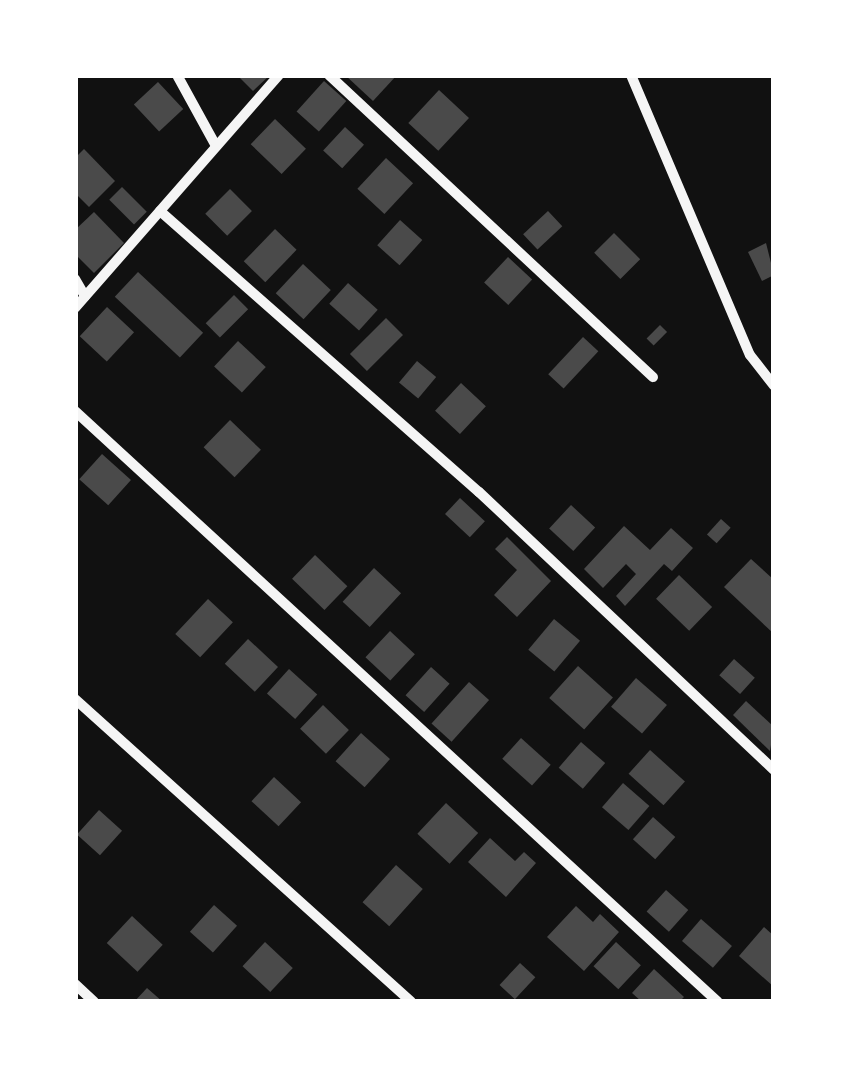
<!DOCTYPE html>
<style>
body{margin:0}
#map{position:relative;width:849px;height:1077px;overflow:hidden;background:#111;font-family:Mulish,sans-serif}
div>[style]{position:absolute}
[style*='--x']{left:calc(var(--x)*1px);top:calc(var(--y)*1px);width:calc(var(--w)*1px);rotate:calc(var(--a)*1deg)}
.building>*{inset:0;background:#4a4a4a;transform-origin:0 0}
.minor>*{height:10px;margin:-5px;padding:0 5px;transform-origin:5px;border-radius:5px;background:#f5f5f5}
span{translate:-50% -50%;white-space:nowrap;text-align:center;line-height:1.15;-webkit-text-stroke:9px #fff;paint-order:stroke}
.frame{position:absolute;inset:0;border:78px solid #fff;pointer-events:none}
</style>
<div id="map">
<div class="building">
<i style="clip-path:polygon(237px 75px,270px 75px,253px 91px)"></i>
<i style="clip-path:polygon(345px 75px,397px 75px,373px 101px)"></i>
<i style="left:324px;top:81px;width:30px;height:41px;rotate:42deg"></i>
<i style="left:158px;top:82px;width:37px;height:33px;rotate:47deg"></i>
<i style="left:439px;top:90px;width:41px;height:45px;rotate:43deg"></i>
<i style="left:275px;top:119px;width:43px;height:35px;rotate:44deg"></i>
<i style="left:345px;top:127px;width:26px;height:32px;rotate:43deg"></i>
<i style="clip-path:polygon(84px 149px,115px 181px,89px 207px,75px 193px,75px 158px)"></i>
<i style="left:386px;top:158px;width:37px;height:42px;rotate:43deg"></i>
<i style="left:122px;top:187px;width:35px;height:18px;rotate:45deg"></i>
<i style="left:230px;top:189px;width:31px;height:35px;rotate:45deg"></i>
<i style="left:548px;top:211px;width:21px;height:34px;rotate:47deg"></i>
<i style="clip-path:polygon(94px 212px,124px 243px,94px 273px,75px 254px,75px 230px)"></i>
<i style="left:400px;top:220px;width:30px;height:34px;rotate:42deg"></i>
<i style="left:275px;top:229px;width:30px;height:45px;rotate:44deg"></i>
<i style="left:614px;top:233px;width:37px;height:28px;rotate:45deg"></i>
<i style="clip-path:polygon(766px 243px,774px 275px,762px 281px,748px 252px)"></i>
<i style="left:508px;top:257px;width:33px;height:35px;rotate:43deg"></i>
<i style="left:303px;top:264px;width:38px;height:40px;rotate:43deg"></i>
<i style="left:138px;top:272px;width:89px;height:34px;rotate:43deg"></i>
<i style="left:348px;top:283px;width:40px;height:28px;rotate:42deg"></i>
<i style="left:234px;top:295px;width:20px;height:40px;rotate:45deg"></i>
<i style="left:107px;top:307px;width:37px;height:40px;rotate:43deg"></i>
<i style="left:386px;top:318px;width:24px;height:51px;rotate:45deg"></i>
<i style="left:660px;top:325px;width:10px;height:19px;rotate:45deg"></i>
<i style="left:583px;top:337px;width:21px;height:51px;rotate:43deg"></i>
<i style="left:238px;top:341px;width:38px;height:35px;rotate:43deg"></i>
<i style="left:417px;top:361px;width:25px;height:28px;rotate:40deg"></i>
<i style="left:461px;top:383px;width:34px;height:38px;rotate:43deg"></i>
<i style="left:230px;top:420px;width:43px;height:38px;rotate:44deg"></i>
<i style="left:102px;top:454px;width:39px;height:34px;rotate:42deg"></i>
<i style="left:460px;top:498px;width:34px;height:22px;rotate:43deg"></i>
<i style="left:571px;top:505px;width:33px;height:32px;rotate:43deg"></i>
<i style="left:721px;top:519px;width:13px;height:21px;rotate:42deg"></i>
<i style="clip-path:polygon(624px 526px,650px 550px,671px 528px,693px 548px,672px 571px,664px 564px,625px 606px,616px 596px,636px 574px,626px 564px,603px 588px,584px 569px)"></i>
<i style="clip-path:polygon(507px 537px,551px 581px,517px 617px,494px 595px,517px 570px,495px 549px)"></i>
<i style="left:315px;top:555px;width:45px;height:33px;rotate:44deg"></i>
<i style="clip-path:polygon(751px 559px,774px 580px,774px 634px,724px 587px)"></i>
<i style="left:374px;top:568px;width:37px;height:46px;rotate:43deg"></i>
<i style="left:679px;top:575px;width:46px;height:33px;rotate:44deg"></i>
<i style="left:208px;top:599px;width:34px;height:48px;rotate:43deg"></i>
<i style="left:554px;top:619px;width:34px;height:40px;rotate:40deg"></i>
<i style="left:390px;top:631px;width:34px;height:36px;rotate:43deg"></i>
<i style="left:248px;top:639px;width:41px;height:34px;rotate:43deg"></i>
<i style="left:734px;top:659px;width:28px;height:22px;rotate:42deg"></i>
<i style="left:578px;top:666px;width:47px;height:43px;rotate:42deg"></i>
<i style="left:431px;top:667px;width:25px;height:38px;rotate:42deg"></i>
<i style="left:289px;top:669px;width:38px;height:33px;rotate:42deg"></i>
<i style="left:636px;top:678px;width:41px;height:38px;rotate:41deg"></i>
<i style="left:469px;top:682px;width:27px;height:56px;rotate:42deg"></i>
<i style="clip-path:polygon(746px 701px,774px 727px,770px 751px,733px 715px)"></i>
<i style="left:323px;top:705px;width:36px;height:33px;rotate:44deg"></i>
<i style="left:361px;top:733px;width:39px;height:38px;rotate:42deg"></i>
<i style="left:521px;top:738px;width:40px;height:28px;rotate:42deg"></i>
<i style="left:581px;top:742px;width:32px;height:34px;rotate:41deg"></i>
<i style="left:650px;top:750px;width:47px;height:32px;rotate:42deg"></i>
<i style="left:274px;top:777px;width:37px;height:33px;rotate:43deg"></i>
<i style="left:623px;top:783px;width:35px;height:32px;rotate:41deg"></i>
<i style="left:446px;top:803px;width:44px;height:42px;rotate:43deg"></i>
<i style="left:99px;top:810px;width:31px;height:33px;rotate:42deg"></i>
<i style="left:653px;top:817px;width:30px;height:30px;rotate:42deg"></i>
<i style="clip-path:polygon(490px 838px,515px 861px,524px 852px,536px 863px,506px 897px,468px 862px)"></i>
<i style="left:396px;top:865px;width:36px;height:50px;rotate:42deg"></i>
<i style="left:666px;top:890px;width:30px;height:29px;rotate:42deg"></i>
<i style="left:214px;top:905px;width:31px;height:36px;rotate:42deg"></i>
<i style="clip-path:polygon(576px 906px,593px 922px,600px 914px,619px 932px,584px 971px,547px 937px)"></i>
<i style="left:132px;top:916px;width:42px;height:37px;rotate:43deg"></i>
<i style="left:701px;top:919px;width:41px;height:29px;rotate:41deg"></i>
<i style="clip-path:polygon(764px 927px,774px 936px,774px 987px,739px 956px)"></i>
<i style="left:265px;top:942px;width:38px;height:33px;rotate:43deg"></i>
<i style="left:616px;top:942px;width:34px;height:33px;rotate:43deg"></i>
<i style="left:520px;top:963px;width:21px;height:30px;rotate:43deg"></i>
<i style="clip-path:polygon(654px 969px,684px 997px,679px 1002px,642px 1002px,632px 993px)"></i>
<i style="clip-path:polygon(147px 988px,163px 1002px,134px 1002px)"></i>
</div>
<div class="minor">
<i style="--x:177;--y:75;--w:81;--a:61.2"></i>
<i style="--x:329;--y:75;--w:443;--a:43"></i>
<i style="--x:631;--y:75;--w:304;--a:67"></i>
<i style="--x:750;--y:355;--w:39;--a:52"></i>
<i style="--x:160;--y:211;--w:425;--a:41.4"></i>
<i style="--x:479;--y:492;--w:405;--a:43.3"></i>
<i style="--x:75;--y:279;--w:20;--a:60"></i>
<i style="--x:75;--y:308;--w:310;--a:-48.8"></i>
<i style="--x:75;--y:411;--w:873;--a:42.59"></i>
<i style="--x:75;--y:699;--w:452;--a:42"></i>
<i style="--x:75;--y:984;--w:26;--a:43"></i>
</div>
<div class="frame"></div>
</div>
